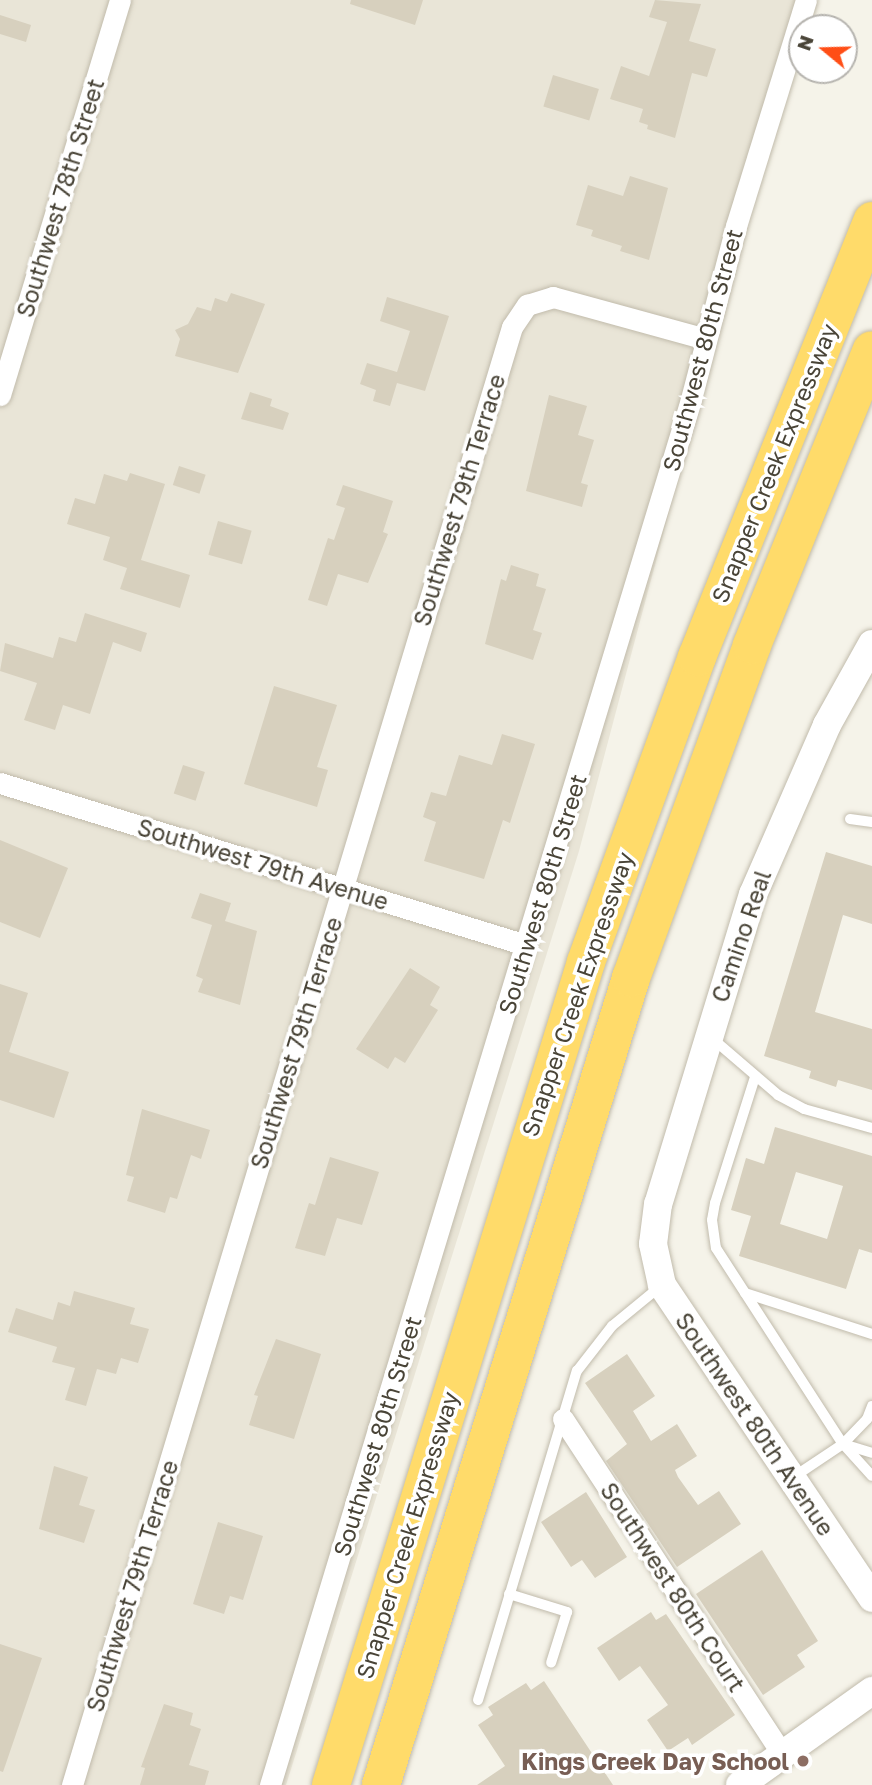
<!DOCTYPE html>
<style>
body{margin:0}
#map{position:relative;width:872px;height:1785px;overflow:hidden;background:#f5f3e9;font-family:"Golos Text",sans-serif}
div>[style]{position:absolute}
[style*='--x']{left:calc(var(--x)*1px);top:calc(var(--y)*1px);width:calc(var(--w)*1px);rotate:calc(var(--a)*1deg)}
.residential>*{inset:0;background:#e9e5d7}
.building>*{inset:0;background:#d7d0be;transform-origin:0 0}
.roads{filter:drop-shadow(0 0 2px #c1bbab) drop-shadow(0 0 2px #c1bbab)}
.service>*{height:10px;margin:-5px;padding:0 5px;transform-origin:5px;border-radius:5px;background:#fff}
.minor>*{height:21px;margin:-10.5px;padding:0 10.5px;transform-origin:10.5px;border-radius:10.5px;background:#fff}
.tertiary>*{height:28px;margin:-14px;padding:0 14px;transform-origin:14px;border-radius:14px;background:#fff}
.motorway>*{height:38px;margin:-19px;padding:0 19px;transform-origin:19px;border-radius:19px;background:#ffdb6a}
.dots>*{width:19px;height:19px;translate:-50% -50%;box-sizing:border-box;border:4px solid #fff;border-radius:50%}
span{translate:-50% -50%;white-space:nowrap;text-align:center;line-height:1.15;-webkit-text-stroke:7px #fff;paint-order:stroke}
.street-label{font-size:23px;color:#494437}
.education-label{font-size:23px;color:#785e54;font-weight:700}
.right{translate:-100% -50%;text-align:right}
.north{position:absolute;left:788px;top:14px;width:70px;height:70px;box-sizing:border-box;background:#fff;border:2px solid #b6b4af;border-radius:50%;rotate:289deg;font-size:19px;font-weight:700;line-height:28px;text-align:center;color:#494437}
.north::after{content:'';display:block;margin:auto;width:24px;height:32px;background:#ff4e16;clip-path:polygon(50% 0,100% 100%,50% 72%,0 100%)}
</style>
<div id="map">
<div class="residential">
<i style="clip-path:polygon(0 0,805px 0,579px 851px,286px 1785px,0 1785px)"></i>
</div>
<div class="building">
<i style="clip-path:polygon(351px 0,423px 0,415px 25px,350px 4px)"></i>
<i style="clip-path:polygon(655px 0,701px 4px,689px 41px,716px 49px,707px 77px,692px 73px,675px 138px,647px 129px,648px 125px,639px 122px,643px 109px,610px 99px,621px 66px,649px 76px,667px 22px,649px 17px)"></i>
<i style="clip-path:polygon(0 15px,31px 25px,26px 42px,0 34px)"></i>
<i style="left:553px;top:75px;width:48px;height:33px;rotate:17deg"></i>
<i style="clip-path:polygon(630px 176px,668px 188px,649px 260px,620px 251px,622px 246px,591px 236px,593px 230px,576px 225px,588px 185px,623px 196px)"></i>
<i style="clip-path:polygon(231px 293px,265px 304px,238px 373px,175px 356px,180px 339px,175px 330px,188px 324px,197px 307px,211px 311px,215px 298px,227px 302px)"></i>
<i style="clip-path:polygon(387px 297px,449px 316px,425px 391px,397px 383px,390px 406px,373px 401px,376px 390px,360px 384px,367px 363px,397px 372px,410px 331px,380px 321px)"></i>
<i style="clip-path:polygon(250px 392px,272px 399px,270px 406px,289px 413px,283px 430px,241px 419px)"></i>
<i style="clip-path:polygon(549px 395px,587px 406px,578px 435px,594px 440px,581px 483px,588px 485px,582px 507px,526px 491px)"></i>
<i style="left:179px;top:466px;width:28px;height:20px;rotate:18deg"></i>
<i style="clip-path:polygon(130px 473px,165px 484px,141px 560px,190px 575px,180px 608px,120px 589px,127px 568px,103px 560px,110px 537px,67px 524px,75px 498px,95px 504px,104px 474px,127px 481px)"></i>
<i style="clip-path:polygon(343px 485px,393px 501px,383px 532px,388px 534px,368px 583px,338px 574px,327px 606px,308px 600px,328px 538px,334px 540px,345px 508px,336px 505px)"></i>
<i style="left:218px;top:521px;width:35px;height:35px;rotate:16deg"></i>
<i style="clip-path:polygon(511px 565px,539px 574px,536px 586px,546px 589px,533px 630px,542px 633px,533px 660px,485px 644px,501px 579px,506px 581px)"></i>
<i style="clip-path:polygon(85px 613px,147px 633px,141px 652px,113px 642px,90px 714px,63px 705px,55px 730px,24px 720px,37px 683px,0 671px,5px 643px,53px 658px,59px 637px,76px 642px)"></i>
<i style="clip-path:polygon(274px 686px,337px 705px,317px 767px,328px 770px,317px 807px,244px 784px)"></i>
<i style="clip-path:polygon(502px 734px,535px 744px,510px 823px,503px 820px,484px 879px,424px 861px,436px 822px,423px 817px,431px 792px,446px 796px,459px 755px,492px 765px)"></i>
<i style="left:183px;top:765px;width:23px;height:30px;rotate:18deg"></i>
<i style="clip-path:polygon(0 840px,68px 868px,40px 938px,0 922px)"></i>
<i style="clip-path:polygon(826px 852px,872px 866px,872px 924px,843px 915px,815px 1012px,872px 1029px,872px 1090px,838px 1080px,836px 1087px,809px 1078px,811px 1071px,764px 1056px)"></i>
<i style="clip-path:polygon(200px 893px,231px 903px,225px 921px,257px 931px,240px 1005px,198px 992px,203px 979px,196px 976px,212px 925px,191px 918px)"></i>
<i style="clip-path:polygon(410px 968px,440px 987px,430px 1005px,438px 1010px,405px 1063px,395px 1057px,388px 1069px,356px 1049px)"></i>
<i style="clip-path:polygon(0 984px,28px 993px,9px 1052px,69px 1072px,54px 1118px,0 1100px)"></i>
<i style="clip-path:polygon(142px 1109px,210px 1130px,201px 1159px,191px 1155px,177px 1199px,170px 1197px,165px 1213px,127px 1201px,134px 1177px,126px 1175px)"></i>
<i style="clip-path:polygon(evenodd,775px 1127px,872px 1156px,872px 1253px,859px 1249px,846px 1289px,739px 1256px,751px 1216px,731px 1210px,746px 1158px,764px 1164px,775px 1127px,796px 1172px,843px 1186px,827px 1239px,780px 1224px,796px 1172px)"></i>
<i style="clip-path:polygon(330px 1157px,379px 1172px,362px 1225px,337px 1218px,325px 1256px,295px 1248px,309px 1203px,315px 1205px)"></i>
<i style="clip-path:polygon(74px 1291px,135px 1308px,130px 1324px,149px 1329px,138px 1363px,121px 1358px,116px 1374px,97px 1369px,86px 1406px,65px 1400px,75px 1368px,52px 1362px,57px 1347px,8px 1332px,16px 1308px,53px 1320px,58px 1302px,70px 1306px)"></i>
<i style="clip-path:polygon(276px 1339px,321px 1354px,294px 1439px,249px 1425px,258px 1396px,254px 1395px)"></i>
<i style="clip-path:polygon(627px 1354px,655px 1396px,633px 1411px,651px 1441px,677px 1424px,697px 1456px,675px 1470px,678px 1477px,698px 1505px,719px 1491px,741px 1524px,677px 1567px,606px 1461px,627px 1444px,585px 1383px)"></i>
<i style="clip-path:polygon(54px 1466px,88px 1477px,79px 1505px,95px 1510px,84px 1543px,39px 1529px)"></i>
<i style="clip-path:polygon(586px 1492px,627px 1557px,595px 1578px,582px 1560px,571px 1567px,541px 1522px)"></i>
<i style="clip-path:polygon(218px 1522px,263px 1536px,243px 1600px,230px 1596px,224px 1614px,193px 1604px)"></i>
<i style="clip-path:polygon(762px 1550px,818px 1641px,797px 1655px,805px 1667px,763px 1695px,696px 1594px)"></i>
<i style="clip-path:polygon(651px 1612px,656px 1620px,666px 1614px,735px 1715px,692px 1745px,688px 1738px,668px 1751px,647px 1720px,668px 1705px,640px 1666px,619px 1681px,597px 1648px)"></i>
<i style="clip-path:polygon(0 1644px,42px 1658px,3px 1772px,0 1771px)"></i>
<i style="clip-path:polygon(544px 1681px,613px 1785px,477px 1785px,505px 1766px,478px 1725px,493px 1715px,488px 1707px,526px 1683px,531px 1690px)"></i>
<i style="clip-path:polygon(164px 1704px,193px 1713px,190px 1725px,201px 1729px,189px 1765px,209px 1771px,205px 1785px,140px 1785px,145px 1768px,141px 1767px)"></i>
</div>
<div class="roads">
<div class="service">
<i style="--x:850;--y:819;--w:22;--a:8"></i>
<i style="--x:713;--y:1039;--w:86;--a:40.7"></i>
<i style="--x:778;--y:1095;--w:30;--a:28"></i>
<i style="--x:804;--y:1109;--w:71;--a:15.6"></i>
<i style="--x:755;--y:1077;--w:132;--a:107.6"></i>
<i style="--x:715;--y:1203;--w:17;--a:100"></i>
<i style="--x:712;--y:1220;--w:28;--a:82"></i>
<i style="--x:716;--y:1248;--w:234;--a:57.1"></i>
<i style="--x:843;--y:1444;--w:43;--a:47.8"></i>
<i style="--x:745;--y:1293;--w:133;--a:17.9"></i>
<i style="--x:843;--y:1444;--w:35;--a:-46"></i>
<i style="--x:867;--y:1419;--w:14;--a:-69"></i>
<i style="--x:792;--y:1478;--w:61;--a:-33.7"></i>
<i style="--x:843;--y:1444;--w:30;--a:17"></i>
<i style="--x:509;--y:1594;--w:61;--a:17.2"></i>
<i style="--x:567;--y:1612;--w:53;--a:107.4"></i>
<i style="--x:478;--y:1700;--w:344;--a:-73.3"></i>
<i style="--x:577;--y:1371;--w:57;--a:-52.1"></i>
<i style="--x:612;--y:1326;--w:65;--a:-39.4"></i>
</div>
<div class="minor">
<i style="--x:0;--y:395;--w:413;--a:-73.1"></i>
<i style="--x:0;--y:783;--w:550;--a:17.12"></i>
<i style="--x:563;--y:1419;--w:402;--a:56.8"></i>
<i style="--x:72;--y:1785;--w:1523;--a:-73.21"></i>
<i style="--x:512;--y:327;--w:27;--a:-56"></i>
<i style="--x:527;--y:305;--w:27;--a:-17"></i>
<i style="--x:553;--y:297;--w:159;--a:15.4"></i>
<i style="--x:270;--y:1785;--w:1449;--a:-73.1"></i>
<i style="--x:691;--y:399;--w:179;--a:-75.4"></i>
<i style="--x:736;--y:226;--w:237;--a:-72.8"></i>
</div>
<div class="tertiary">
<i style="--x:872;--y:644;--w:93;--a:119.1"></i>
<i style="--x:827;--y:725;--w:184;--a:113.6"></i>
<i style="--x:753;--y:894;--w:324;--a:107"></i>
<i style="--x:658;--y:1204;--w:40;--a:97.1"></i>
<i style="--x:653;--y:1244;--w:42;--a:77.6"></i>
<i style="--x:662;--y:1285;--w:377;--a:56.1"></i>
<i style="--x:740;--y:1785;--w:162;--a:-35.5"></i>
</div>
<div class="motorway">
<i style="--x:331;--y:1785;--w:862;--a:-72.78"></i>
<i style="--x:586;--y:962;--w:325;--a:-70"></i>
<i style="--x:697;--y:657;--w:470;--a:-68.1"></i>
<i style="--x:381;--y:1785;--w:845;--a:-72.79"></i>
<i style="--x:631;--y:978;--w:354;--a:-70"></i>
<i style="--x:752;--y:645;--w:318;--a:-67.9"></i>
</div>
</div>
<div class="dots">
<i style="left:803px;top:1761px;background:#8d6e63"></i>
</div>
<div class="street-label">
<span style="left:60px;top:198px;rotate:-73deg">Southwest 78th Street</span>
<span style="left:702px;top:350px;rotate:-75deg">Southwest 80th Street</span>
<span style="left:774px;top:463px;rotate:-68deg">Snapper Creek Expressway</span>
<span style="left:459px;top:500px;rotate:-73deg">Southwest 79th Terrace</span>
<span style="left:263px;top:864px;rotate:17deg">Southwest 79th Avenue</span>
<span style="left:542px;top:894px;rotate:-73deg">Southwest 80th Street</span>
<span style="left:741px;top:936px;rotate:-71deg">Camino Real</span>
<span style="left:577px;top:994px;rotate:-71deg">Snapper Creek Expressway</span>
<span style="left:296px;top:1043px;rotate:-73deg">Southwest 79th Terrace</span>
<span style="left:755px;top:1424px;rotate:56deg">Southwest 80th Avenue</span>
<span style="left:377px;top:1436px;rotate:-73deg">Southwest 80th Street</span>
<span style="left:407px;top:1535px;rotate:-73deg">Snapper Creek Expressway</span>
<span style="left:132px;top:1586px;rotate:-73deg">Southwest 79th Terrace</span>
<span style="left:673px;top:1587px;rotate:57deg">Southwest 80th Court</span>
</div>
<div class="education-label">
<span class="right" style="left:789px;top:1761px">Kings Creek Day School</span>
</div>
<div class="north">N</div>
</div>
